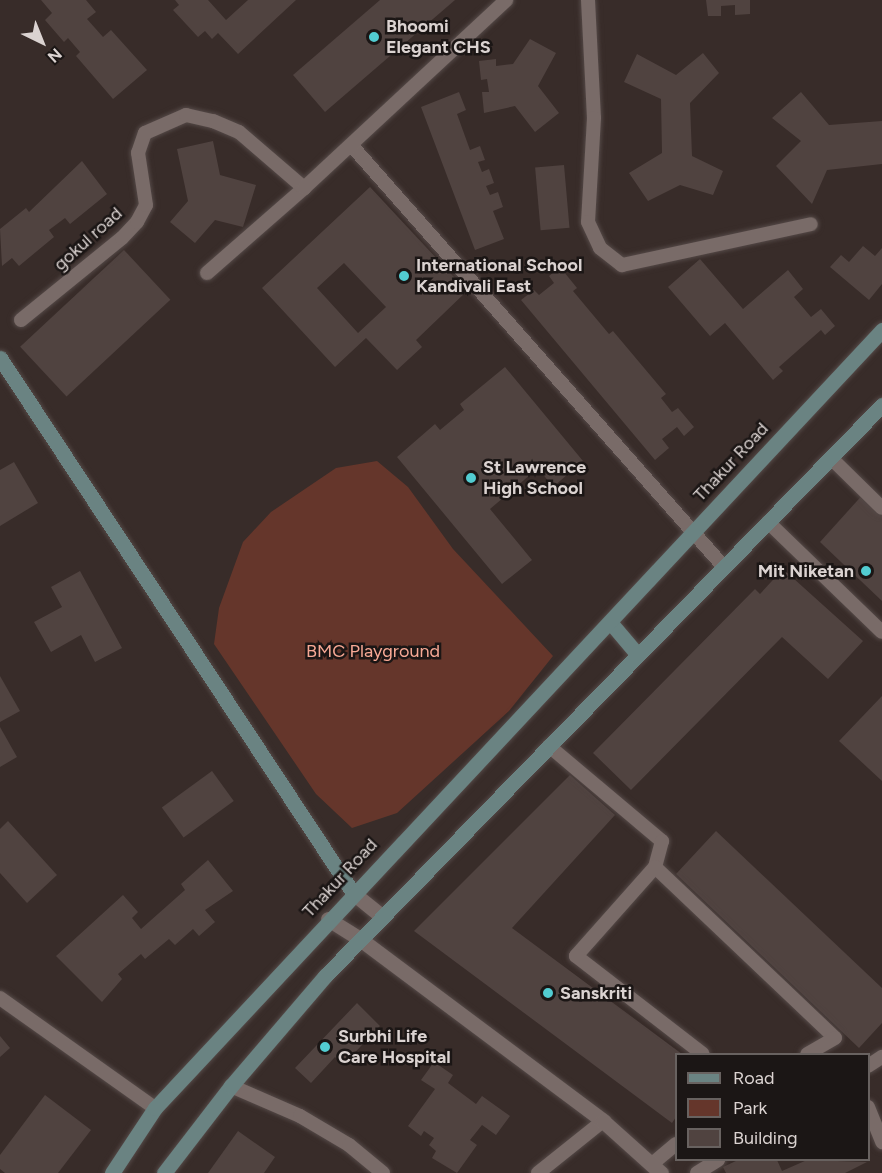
<!DOCTYPE html>
<style>
body{margin:0}
#map{position:relative;width:882px;height:1173px;overflow:hidden;background:#382c29;font-family:Figtree,sans-serif}
div>[style]{position:absolute}
[style*='--x']{left:calc(var(--x)*1px);top:calc(var(--y)*1px);width:calc(var(--w)*1px);rotate:calc(var(--a)*1deg)}
.green>*{inset:0;background:#65362b}
.building>*{inset:0;background:#504340;transform-origin:0 0}
.roads{filter:drop-shadow(0 0 2px #544947) drop-shadow(0 0 2px #544947)}
.lane>*{height:14px;margin:-7px;padding:0 7px;transform-origin:7px;border-radius:7px;background:#796b68}
.street>*{height:15px;margin:-7.5px;padding:0 7.5px;transform-origin:7.5px;border-radius:7.5px;background:#796b68}
.secondary>*{height:15px;margin:-7.5px;padding:0 7.5px;transform-origin:7.5px;border-radius:7.5px;background:#6a8382}
.dots>*{width:16px;height:16px;translate:-50% -50%;box-sizing:border-box;border:3px solid #1b1615;border-radius:50%}
span{translate:-50% -50%;white-space:nowrap;text-align:center;line-height:1.15;-webkit-text-stroke:5px #1b1615;paint-order:stroke}
.poi-label{font-size:18px;color:#dbd3d1;font-weight:700}
.left{translate:0 -50%;text-align:left}
.right{translate:-100% -50%;text-align:right}
.street-label{font-size:18px;color:#dbd3d1}
.park-label{font-size:18px;color:#f8a995}
.legend{position:absolute;left:675px;top:1053px;width:195px;height:108px;box-sizing:border-box;background:#1b1615;border:2px solid #686260;margin:0;padding:8px 10px;list-style:none;font-size:18px;color:#dbd3d1}
.legend li{display:flex;align-items:center;gap:12px;height:30px}
.legend b{width:30px;border:2px solid #686260}
.north{position:absolute;left:12px;top:12px;width:60px;height:60px;-webkit-text-stroke:4px #1b1615;paint-order:stroke;rotate:137deg;font-size:16px;font-weight:700;line-height:24px;text-align:center;color:#dbd3d1}
.north::after{content:'';display:block;margin:auto;width:21px;height:27px;background:#dbd3d1;clip-path:polygon(50% 0,100% 100%,50% 72%,0 100%)}
</style>
<div id="map">
<div class="green">
<i style="clip-path:polygon(377px 461px,408px 487px,453px 549px,553px 656px,509px 711px,397px 813px,352px 828px,316px 794px,214px 644px,219px 608px,243px 542px,271px 512px,336px 468px)"></i>
</div>
<div class="building">
<i style="clip-path:polygon(41px 0,86px 0,96px 12px,87px 19px,103px 37px,111px 30px,147px 70px,113px 99px,76px 56px,80px 52px,68px 38px,64px 42px,45px 20px,52px 13px)"></i>
<i style="clip-path:polygon(175px 0,208px 0,226px 20px,248px 0,296px 0,238px 54px,218px 33px,212px 39px,205px 31px,198px 37px,173px 10px,179px 5px)"></i>
<i style="clip-path:polygon(380px 0,455px 0,325px 112px,293px 75px)"></i>
<i style="clip-path:polygon(706px 0,750px 0,750px 14px,735px 15px,735px 5px,721px 6px,721px 16px,708px 16px)"></i>
<i style="clip-path:polygon(530px 39px,556px 53px,538px 86px,559px 113px,535px 132px,515px 106px,484px 113px,482px 92px,489px 92px,487px 79px,481px 80px,479px 61px,496px 59px,496px 66px,513px 64px)"></i>
<i style="clip-path:polygon(703px 53px,719px 73px,690px 103px,692px 156px,723px 171px,713px 195px,680px 185px,648px 201px,629px 173px,662px 153px,661px 99px,624px 82px,637px 54px,676px 75px)"></i>
<i style="clip-path:polygon(459px 92px,466px 110px,457px 114px,470px 150px,480px 146px,485px 160px,478px 162px,482px 172px,489px 169px,494px 183px,486px 186px,490px 195px,498px 192px,503px 207px,493px 211px,504px 239px,475px 250px,421px 107px)"></i>
<i style="clip-path:polygon(801px 92px,829px 125px,882px 121px,882px 164px,827px 170px,812px 204px,776px 166px,801px 141px,772px 118px)"></i>
<i style="clip-path:polygon(213px 141px,220px 175px,256px 185px,243px 227px,215px 220px,195px 243px,170px 222px,188px 201px,177px 149px)"></i>
<i style="clip-path:polygon(82px 161px,107px 194px,70px 224px,65px 218px,49px 230px,54px 237px,19px 266px,12px 258px,2px 266px,0 229px,26px 208px,29px 212px)"></i>
<i style="left:564px;top:165px;width:63px;height:29px;rotate:85deg"></i>
<i style="clip-path:polygon(evenodd,370px 187px,467px 291px,416px 340px,422px 347px,397px 370px,366px 338px,335px 367px,262px 288px,370px 187px,344px 263px,386px 307px,358px 333px,317px 288px,344px 263px)"></i>
<i style="clip-path:polygon(863px 246px,875px 256px,882px 248px,882px 284px,869px 300px,830px 267px,841px 255px,849px 262px)"></i>
<i style="left:124px;top:250px;width:68px;height:142px;rotate:47deg"></i>
<i style="clip-path:polygon(700px 259px,743px 309px,788px 270px,803px 289px,794px 297px,811px 317px,821px 309px,835px 326px,825px 335px,821px 330px,779px 367px,783px 371px,773px 380px,725px 323px,710px 336px,668px 287px)"></i>
<i style="clip-path:polygon(560px 267px,577px 288px,573px 291px,609px 334px,613px 331px,666px 394px,661px 398px,672px 412px,678px 408px,694px 427px,684px 436px,677px 427px,662px 439px,669px 448px,655px 460px,521px 300px,534px 290px,539px 295px,554px 283px,549px 276px)"></i>
<i style="clip-path:polygon(505px 367px,583px 461px,553px 487px,538px 468px,490px 509px,532px 560px,502px 584px,397px 457px,435px 424px,440px 430px,464px 410px,460px 404px)"></i>
<i style="clip-path:polygon(14px 462px,38px 503px,0 526px,0 470px)"></i>
<i style="clip-path:polygon(866px 491px,882px 508px,882px 601px,820px 542px)"></i>
<i style="clip-path:polygon(783px 569px,863px 641px,828px 679px,782px 637px,631px 790px,593px 753px,755px 589px,760px 594px)"></i>
<i style="clip-path:polygon(80px 571px,122px 648px,95px 662px,81px 635px,51px 652px,34px 622px,62px 607px,51px 587px)"></i>
<i style="clip-path:polygon(0 676px,20px 711px,0 722px)"></i>
<i style="clip-path:polygon(882px 696px,882px 781px,839px 741px)"></i>
<i style="clip-path:polygon(0 727px,17px 757px,0 767px)"></i>
<i style="left:212px;top:771px;width:37px;height:62px;rotate:54deg"></i>
<i style="clip-path:polygon(570px 775px,615px 815px,512px 928px,682px 1054px,676px 1054px,676px 1117px,672px 1123px,414px 931px)"></i>
<i style="clip-path:polygon(8px 821px,57px 875px,27px 903px,0 873px,0 829px)"></i>
<i style="clip-path:polygon(716px 831px,882px 988px,882px 1023px,859px 1048px,676px 874px)"></i>
<i style="clip-path:polygon(208px 860px,233px 891px,205px 910px,215px 922px,199px 936px,193px 929px,175px 945px,169px 939px,145px 959px,141px 954px,118px 974px,122px 979px,102px 1002px,56px 956px,123px 895px,138px 912px,132px 918px,141px 929px,185px 890px,181px 884px)"></i>
<i style="clip-path:polygon(357px 1003px,380px 1026px,343px 1065px,335px 1057px,311px 1083px,295px 1068px)"></i>
<i style="clip-path:polygon(0 1036px,10px 1048px,0 1057px)"></i>
<i style="clip-path:polygon(434px 1062px,453px 1075px,448px 1083px,476px 1104px,482px 1096px,510px 1116px,496px 1135px,482px 1125px,470px 1140px,477px 1145px,457px 1173px,432px 1158px,436px 1151px,429px 1145px,434px 1138px,424px 1131px,421px 1136px,408px 1126px,435px 1089px,421px 1080px)"></i>
<i style="clip-path:polygon(45px 1095px,91px 1130px,58px 1173px,5px 1173px,0 1169px,0 1155px)"></i>
<i style="clip-path:polygon(238px 1131px,275px 1157px,264px 1173px,208px 1173px)"></i>
<i style="clip-path:polygon(738px 1160px,777px 1160px,782px 1171px,807px 1160px,867px 1162px,845px 1173px,726px 1173px,723px 1167px)"></i>
</div>
<div class="roads">
<div class="lane">
<i style="--x:588;--y:0;--w:118;--a:87.1"></i>
<i style="--x:594;--y:118;--w:104;--a:93.3"></i>
<i style="--x:588;--y:222;--w:29;--a:65"></i>
<i style="--x:600;--y:248;--w:28;--a:38"></i>
<i style="--x:622;--y:265;--w:193;--a:-12.2"></i>
<i style="--x:352;--y:146;--w:562;--a:48.54"></i>
<i style="--x:207;--y:273;--w:129;--a:-41.2"></i>
<i style="--x:21;--y:320;--w:130;--a:-39.1"></i>
<i style="--x:122;--y:238;--w:22;--a:-47"></i>
<i style="--x:137;--y:222;--w:19;--a:-62"></i>
<i style="--x:146;--y:205;--w:53;--a:-98.7"></i>
<i style="--x:138;--y:153;--w:21;--a:-71"></i>
<i style="--x:145;--y:133;--w:45;--a:-23.7"></i>
<i style="--x:186;--y:115;--w:28;--a:13"></i>
<i style="--x:213;--y:121;--w:28;--a:23"></i>
<i style="--x:239;--y:132;--w:86;--a:40.7"></i>
<i style="--x:304;--y:188;--w:276;--a:-42.9"></i>
<i style="--x:831;--y:458;--w:71;--a:44.4"></i>
<i style="--x:768;--y:522;--w:158;--a:44"></i>
<i style="--x:549;--y:746;--w:148;--a:40.1"></i>
<i style="--x:662;--y:841;--w:27;--a:105"></i>
<i style="--x:655;--y:867;--w:119;--a:131.6"></i>
<i style="--x:576;--y:956;--w:160;--a:37.7"></i>
<i style="--x:655;--y:867;--w:248;--a:43.5"></i>
<i style="--x:835;--y:1038;--w:32;--a:150"></i>
<i style="--x:0;--y:998;--w:190;--a:35.4"></i>
<i style="--x:868;--y:1066;--w:17;--a:-33"></i>
<i style="--x:231;--y:1086;--w:75;--a:23.5"></i>
<i style="--x:300;--y:1116;--w:57;--a:30.6"></i>
<i style="--x:349;--y:1145;--w:44;--a:39.5"></i>
<i style="--x:868;--y:1107;--w:38;--a:68"></i>
<i style="--x:652;--y:1164;--w:31;--a:-40"></i>
<i style="--x:538;--y:1173;--w:83;--a:-38.7"></i>
<i style="--x:697;--y:1173;--w:25;--a:-32"></i>
</div>
<div class="street">
<i style="--x:353;--y:893;--w:36;--a:39"></i>
<i style="--x:328;--y:919;--w:38;--a:32"></i>
<i style="--x:360;--y:939;--w:304;--a:36.8"></i>
<i style="--x:603;--y:1121;--w:78;--a:41.9"></i>
</div>
<div class="secondary">
<i style="--x:0;--y:358;--w:641;--a:56.58"></i>
<i style="--x:610;--y:622;--w:43;--a:49.7"></i>
<i style="--x:112;--y:1173;--w:78;--a:-56.5"></i>
<i style="--x:155;--y:1108;--w:1065;--a:-46.94"></i>
<i style="--x:164;--y:1173;--w:110;--a:-52.4"></i>
<i style="--x:231;--y:1086;--w:145;--a:-49.5"></i>
<i style="--x:325;--y:976;--w:798;--a:-45.71"></i>
</div>
</div>
<div class="dots">
<i style="left:374px;top:37px;background:#52ccd1"></i>
<i style="left:404px;top:276px;background:#52ccd1"></i>
<i style="left:471px;top:478px;background:#52ccd1"></i>
<i style="left:866px;top:571px;background:#52ccd1"></i>
<i style="left:548px;top:993px;background:#52ccd1"></i>
<i style="left:325px;top:1047px;background:#52ccd1"></i>
</div>
<div class="poi-label">
<span class="left" style="left:386px;top:37px">Bhoomi<br>Elegant CHS</span>
<span class="left" style="left:416px;top:276px">International School<br>Kandivali East</span>
<span class="left" style="left:483px;top:478px">St Lawrence<br>High School</span>
<span class="right" style="left:854px;top:571px">Mit Niketan</span>
<span class="left" style="left:560px;top:993px">Sanskriti</span>
<span class="left" style="left:338px;top:1047px">Surbhi Life<br>Care Hospital</span>
</div>
<div class="street-label">
<span style="left:88px;top:239px;rotate:-42deg">gokul road</span>
<span style="left:731px;top:462px;rotate:-47deg">Thakur Road</span>
<span style="left:340px;top:878px;rotate:-47deg">Thakur Road</span>
</div>
<div class="park-label">
<span style="left:373px;top:651px">BMC Playground</span>
</div>
<ul class="legend">
<li><b style="height:8px;background:#6a8382"></b>Road</li>
<li><b style="height:16px;background:#65362b"></b>Park</li>
<li><b style="height:16px;background:#504340"></b>Building</li>
</ul>
<div class="north">N</div>
</div>
